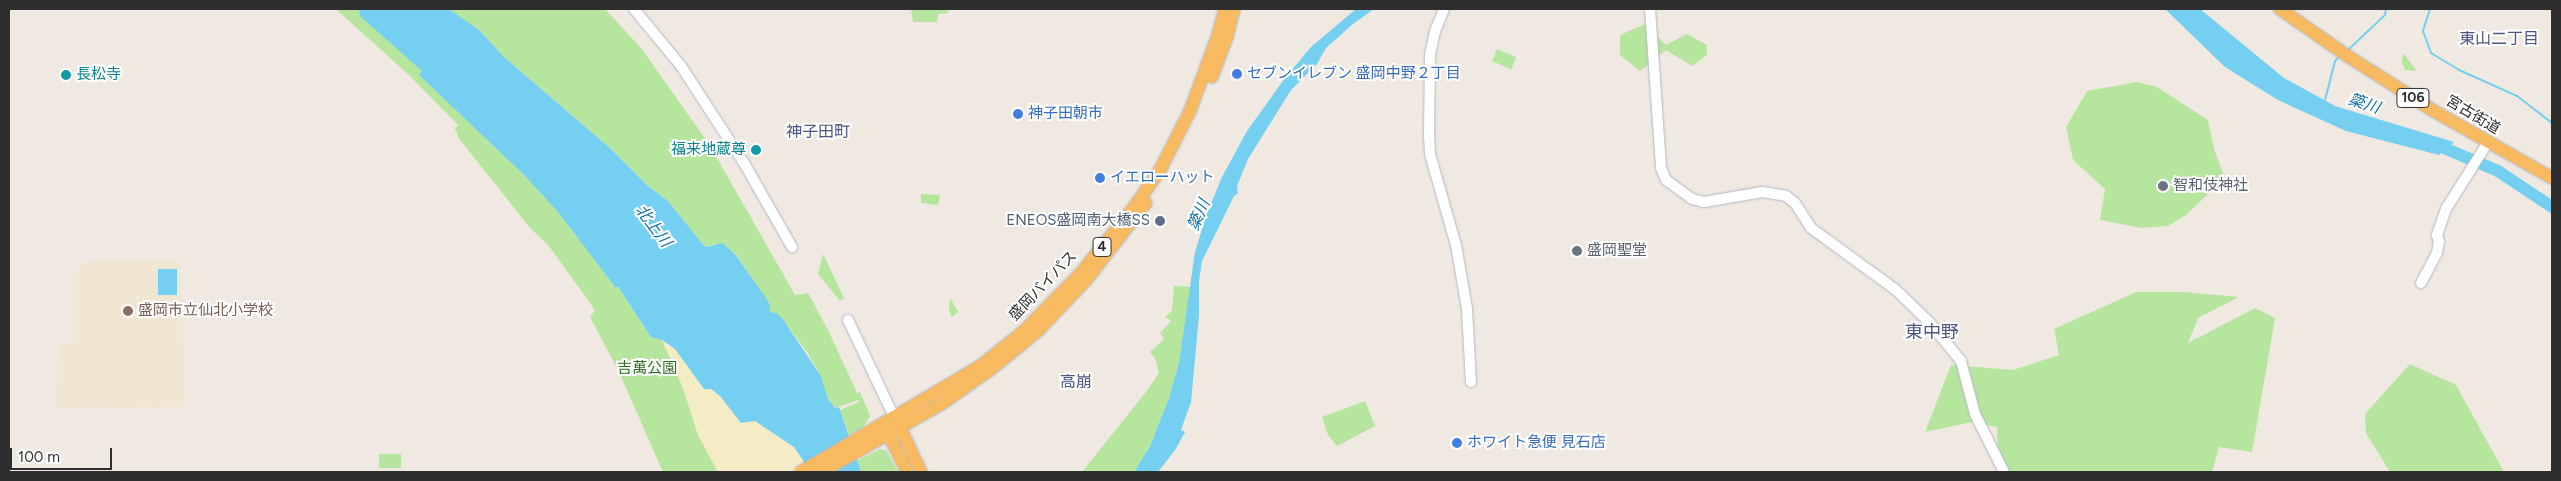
<!DOCTYPE html>
<meta charset="utf-8">
<style>
body{margin:0}
#map{position:relative;width:2561px;height:481px;overflow:hidden;background:#efe9e1;font-family:Figtree,"Noto Sans JP",sans-serif}
div>[style]{position:absolute}
[style*='--x']{left:calc(var(--x)*1px);top:calc(var(--y)*1px);width:calc(var(--w)*1px);rotate:calc(var(--a)*1deg)}
.education>*{inset:0;background:#f0e6d1}
.green>*{inset:0;background:#b6e59e;transform-origin:0 0}
.sand>*{inset:0;background:#f3ecc5}
.water>*{inset:0;background:#75cff0;transform-origin:0 0}
.stream>*{height:2px;margin:-1px;padding:0 1px;transform-origin:1px;border-radius:1px;background:#75cff0}
.river>*{height:12px;margin:-6px;padding:0 6px;transform-origin:6px;border-radius:6px;background:#75cff0}
.roads{filter:drop-shadow(0 0 1px #b4b7c1) drop-shadow(0 0 1px #b4b7c1)}
.tertiary>*{height:10px;margin:-5px;padding:0 5px;transform-origin:5px;border-radius:5px;background:#fff}
.trunk>*{height:12px;margin:-6px;padding:0 6px;transform-origin:6px;border-radius:6px;background:#f8ba60}
.dots>*{width:14px;height:14px;translate:-50% -50%;box-sizing:border-box;border:2px solid #fff;border-radius:50%}
span{translate:-50% -50%;white-space:nowrap;text-align:center;line-height:1.15;-webkit-text-stroke:4px #fff;paint-order:stroke}
.shield-label span{padding:1px 4px;background:#fff;border:1px solid;border-radius:4px;-webkit-text-stroke-width:0}
.shield-label{font-size:14px;color:#2e2e2e;font-weight:700}
.shop-label{font-size:15px;color:#366cbe}
.left{translate:0 -50%;text-align:left}
.culture-label{font-size:15px;color:#0d838f}
.right{translate:-100% -50%;text-align:right}
.street-label{font-size:15px;color:#2e2e2e}
.worship-label{font-size:15px;color:#5b616d}
.service-label{font-size:15px;color:#4e5e75}
.education-label{font-size:15px;color:#785e54}
.park-label{font-size:15px;color:#2c6e1b}
.neighbourhood-label{font-size:16px;color:#4d5680}
.water-label{font-size:16px;color:#0d6fa3;font-style:italic}
.quarter-label{font-size:18px;color:#4d5680}
.frame{position:absolute;inset:0;border:10px solid #2e2e2e;pointer-events:none}
.scale{position:absolute;left:10px;top:448px;width:102px;height:22px;box-sizing:border-box;border:2px solid #2e2e2e;border-top:0;padding-left:6px;font-size:15px;line-height:18px;white-space:nowrap;color:#2e2e2e;-webkit-text-stroke:4px #fff;paint-order:stroke}
</style>
<div id="map">
<div class="education">
<i style="clip-path:polygon(174px 260px,181px 265px,185px 403px,181px 407px,55px 408px,59px 345px,73px 344px,73px 277px,83px 262px)"></i>
</div>
<div class="green">
<i style="clip-path:polygon(336px 9px,359px 9px,422px 71px,419px 75px,523px 174px,558px 212px,615px 287px,617px 286px,651px 337px,662px 340px,683px 388px,698px 435px,718px 472px,663px 472px,619px 372px,590px 317px,595px 310px,549px 246px,530px 228px,460px 140px,455px 129px,458px 125px,410px 76px)"></i>
<i style="clip-path:polygon(449px 9px,605px 9px,641px 48px,709px 144px,795px 295px,808px 293px,829px 332px,857px 393px,860px 392px,867px 408px,870px 416px,864px 426px,849px 436px,840px 410px,859px 402px,858px 400px,835px 408px,828px 399px,821px 376px,807px 352px,786px 324px,773px 312px,769px 313px,770px 305px,766px 299px,735px 253px,715px 244px,706px 247px,701px 242px,668px 201px,648px 186px,611px 149px,504px 57px,479px 30px)"></i>
<i style="clip-path:polygon(911px 9px,946px 9px,949px 13px,938px 14px,937px 22px,913px 22px)"></i>
<i style="clip-path:polygon(1645px 24px,1666px 45px,1687px 34px,1707px 45px,1707px 55px,1692px 66px,1666px 50px,1640px 71px,1620px 55px,1620px 35px)"></i>
<i style="left:1497px;top:49px;width:21px;height:13px;rotate:23deg"></i>
<i style="clip-path:polygon(2403px 53px,2417px 71px,2405px 70px,2402px 62px)"></i>
<i style="clip-path:polygon(2137px 82px,2157px 87px,2208px 120px,2214px 149px,2223px 173px,2208px 194px,2186px 215px,2168px 226px,2141px 228px,2100px 220px,2105px 189px,2073px 160px,2066px 127px,2087px 91px)"></i>
<i style="clip-path:polygon(921px 194px,940px 195px,938px 205px,921px 203px)"></i>
<i style="clip-path:polygon(823px 254px,844px 298px,840px 301px,818px 274px)"></i>
<i style="clip-path:polygon(1174px 286px,1191px 287px,1179px 363px,1169px 398px,1150px 446px,1134px 472px,1082px 472px,1146px 392px,1159px 373px,1156px 360px,1150px 352px,1164px 339px,1160px 333px,1171px 321px,1165px 317px,1172px 311px)"></i>
<i style="clip-path:polygon(2136px 292px,2183px 292px,2239px 297px,2198px 318px,2188px 343px,2255px 308px,2275px 318px,2252px 452px,2219px 447px,2212px 472px,1998px 472px,1997px 427px,1972px 422px,1925px 432px,1951px 365px,2013px 370px,2059px 355px,2054px 329px)"></i>
<i style="clip-path:polygon(950px 298px,958px 312px,952px 317px,949px 310px)"></i>
<i style="clip-path:polygon(2410px 364px,2456px 385px,2504px 472px,2390px 472px,2366px 433px,2365px 414px)"></i>
<i style="clip-path:polygon(1365px 401px,1375px 426px,1337px 446px,1328px 435px,1322px 417px)"></i>
<i style="clip-path:polygon(880px 449px,887px 451px,898px 472px,861px 472px,857px 461px)"></i>
<i style="left:379px;top:454px;width:22px;height:14px"></i>
</div>
<div class="sand">
<i style="clip-path:polygon(664px 343px,675px 349px,704px 389px,710px 389px,720px 396px,741px 423px,755px 421px,794px 447px,811px 472px,718px 472px,698px 435px,683px 388px)"></i>
</div>
<div class="water">
<i style="clip-path:polygon(359px 9px,449px 9px,479px 30px,504px 57px,611px 149px,648px 186px,668px 201px,701px 242px,706px 247px,722px 243px,735px 254px,766px 298px,770px 305px,770px 312px,776px 313px,782px 318px,821px 376px,828px 399px,835px 408px,839px 407px,840px 410px,861px 472px,811px 472px,794px 447px,755px 421px,741px 423px,720px 396px,711px 389px,704px 389px,675px 349px,662px 340px,651px 337px,618px 287px,615px 287px,558px 212px,523px 174px,419px 75px,422px 71px,360px 16px)"></i>
<i style="clip-path:polygon(1356px 9px,1374px 9px,1353px 24px,1326px 48px,1317px 64px,1291px 90px,1248px 159px,1237px 186px,1238px 193px,1234px 196px,1202px 261px,1199px 281px,1199px 315px,1191px 402px,1181px 430px,1185px 432px,1175px 450px,1158px 472px,1134px 472px,1150px 446px,1169px 398px,1179px 363px,1195px 252px,1206px 216px,1222px 177px,1247px 131px,1285px 78px,1311px 47px)"></i>
<i style="clip-path:polygon(2165px 9px,2200px 9px,2284px 78px,2335px 106px,2454px 142px,2439px 155px,2346px 131px,2278px 100px,2225px 67px)"></i>
<i style="left:177px;top:269px;width:26px;height:19px;rotate:90deg"></i>
</div>
<div class="stream">
<i style="--x:2430;--y:9;--w:23;--a:108"></i>
<i style="--x:2423;--y:31;--w:23;--a:70"></i>
<i style="--x:2431;--y:53;--w:33;--a:31"></i>
<i style="--x:2459;--y:70;--w:64;--a:24.1"></i>
<i style="--x:2517;--y:96;--w:44;--a:37.6"></i>
<i style="--x:2349;--y:49;--w:50;--a:-43.4"></i>
<i style="--x:2385;--y:15;--w:6;--a:-81"></i>
<i style="--x:2325;--y:100;--w:40;--a:-75.6"></i>
<i style="--x:2335;--y:61;--w:4;--a:-45"></i>
</div>
<div class="river">
<i style="--x:2430;--y:142;--w:74;--a:23.1"></i>
<i style="--x:2498;--y:171;--w:65;--a:33.7"></i>
</div>
<div class="roads">
<div class="tertiary">
<i style="--x:634;--y:9;--w:74;--a:50.5"></i>
<i style="--x:681;--y:66;--w:116;--a:57"></i>
<i style="--x:744;--y:163;--w:97;--a:60.3"></i>
<i style="--x:1444;--y:9;--w:24;--a:112"></i>
<i style="--x:1435;--y:31;--w:25;--a:102"></i>
<i style="--x:1430;--y:55;--w:80;--a:90.7"></i>
<i style="--x:1429;--y:135;--w:19;--a:87"></i>
<i style="--x:1430;--y:154;--w:95;--a:74.1"></i>
<i style="--x:1456;--y:245;--w:65;--a:80.2"></i>
<i style="--x:1467;--y:309;--w:73;--a:86.9"></i>
<i style="--x:1650;--y:9;--w:159;--a:86"></i>
<i style="--x:1661;--y:168;--w:13;--a:67"></i>
<i style="--x:1666;--y:180;--w:32;--a:36"></i>
<i style="--x:1692;--y:199;--w:12;--a:14"></i>
<i style="--x:1704;--y:202;--w:59;--a:-9.8"></i>
<i style="--x:1762;--y:192;--w:24;--a:9"></i>
<i style="--x:1786;--y:196;--w:11;--a:38"></i>
<i style="--x:1795;--y:203;--w:30;--a:57"></i>
<i style="--x:1811;--y:228;--w:105;--a:36.1"></i>
<i style="--x:1896;--y:290;--w:47;--a:44.1"></i>
<i style="--x:1930;--y:323;--w:49;--a:50.8"></i>
<i style="--x:1961;--y:361;--w:55;--a:75.2"></i>
<i style="--x:1975;--y:414;--w:65;--a:63.4"></i>
<i style="--x:2421;--y:283;--w:34;--a:-62"></i>
<i style="--x:2437;--y:253;--w:11;--a:-80"></i>
<i style="--x:2439;--y:242;--w:7;--a:-106"></i>
<i style="--x:2437;--y:235;--w:28;--a:-71"></i>
<i style="--x:2446;--y:209;--w:79;--a:-57.9"></i>
<i style="--x:848;--y:320;--w:114;--a:64.6"></i>
</div>
<div class="trunk">
<i style="--x:2280;--y:9;--w:80;--a:34.9"></i>
<i style="--x:2346;--y:55;--w:104;--a:32.5"></i>
<i style="--x:2434;--y:111;--w:136;--a:29.6"></i>
<i style="--x:1212;--y:77;--w:43;--a:-69.4"></i>
<i style="--x:1227;--y:37;--w:29;--a:-76"></i>
<i style="--x:885;--y:427;--w:50;--a:63.9"></i>
<i style="--x:900;--y:427;--w:50;--a:65"></i>
<i style="--x:801;--y:472;--w:210;--a:-30.6"></i>
<i style="--x:982;--y:365;--w:54;--a:-39"></i>
<i style="--x:1024;--y:331;--w:81;--a:-45.5"></i>
<i style="--x:1081;--y:273;--w:86;--a:-51.1"></i>
<i style="--x:1135;--y:206;--w:44;--a:-55.2"></i>
<i style="--x:1160;--y:170;--w:66;--a:-63"></i>
<i style="--x:1190;--y:111;--w:81;--a:-69.8"></i>
<i style="--x:1218;--y:35;--w:27;--a:-75"></i>
<i style="--x:821;--y:472;--w:138;--a:-29.5"></i>
<i style="--x:941;--y:404;--w:61;--a:-35"></i>
<i style="--x:991;--y:369;--w:62;--a:-39.1"></i>
<i style="--x:1039;--y:330;--w:70;--a:-46.7"></i>
<i style="--x:1087;--y:279;--w:96;--a:-52.2"></i>
</div>
</div>
<div class="dots">
<i style="left:1237px;top:74px;background:#3f7fe0"></i>
<i style="left:66px;top:75px;background:#0f9aa8"></i>
<i style="left:1018px;top:114px;background:#3f7fe0"></i>
<i style="left:756px;top:150px;background:#0f9aa8"></i>
<i style="left:1100px;top:178px;background:#3f7fe0"></i>
<i style="left:2163px;top:186px;background:#6b7280"></i>
<i style="left:1160px;top:221px;background:#5c6f8a"></i>
<i style="left:1577px;top:251px;background:#6b7280"></i>
<i style="left:128px;top:311px;background:#8d6e63"></i>
<i style="left:1457px;top:443px;background:#3f7fe0"></i>
</div>
<div class="shield-label">
<span style="left:2413px;top:98px">106</span>
<span style="left:1102px;top:247px">4</span>
</div>
<div class="shop-label">
<span class="left" style="left:1247px;top:74px">セブンイレブン 盛岡中野２丁目</span>
<span class="left" style="left:1028px;top:114px">神子田朝市</span>
<span class="left" style="left:1110px;top:178px">イエローハット</span>
<span class="left" style="left:1467px;top:443px">ホワイト急便 見石店</span>
</div>
<div class="culture-label">
<span class="left" style="left:76px;top:75px">長松寺</span>
<span class="right" style="left:746px;top:150px">福来地蔵尊</span>
</div>
<div class="street-label">
<span style="left:2473px;top:115px;rotate:31deg">宮古街道</span>
<span style="left:1043px;top:286px;rotate:-46deg">盛岡バイパス</span>
</div>
<div class="worship-label">
<span class="left" style="left:2173px;top:186px">智和伎神社</span>
<span class="left" style="left:1587px;top:251px">盛岡聖堂</span>
</div>
<div class="service-label">
<span class="right" style="left:1150px;top:221px">ENEOS盛岡南大橋SS</span>
</div>
<div class="education-label">
<span class="left" style="left:138px;top:311px">盛岡市立仙北小学校</span>
</div>
<div class="park-label">
<span style="left:647px;top:369px">吉萬公園</span>
</div>
<div class="neighbourhood-label">
<span style="left:2499px;top:39px">東山二丁目</span>
<span style="left:818px;top:132px">神子田町</span>
<span style="left:1076px;top:382px">高崩</span>
</div>
<div class="water-label">
<span style="left:2364px;top:104px;rotate:18deg">簗川</span>
<span style="left:1199px;top:215px;rotate:-67deg">簗川</span>
<span style="left:653px;top:226px;rotate:53deg">北上川</span>
</div>
<div class="quarter-label">
<span style="left:1932px;top:332px">東中野</span>
</div>
<div class="frame"></div>
<div class="scale">100 m</div>
</div>
